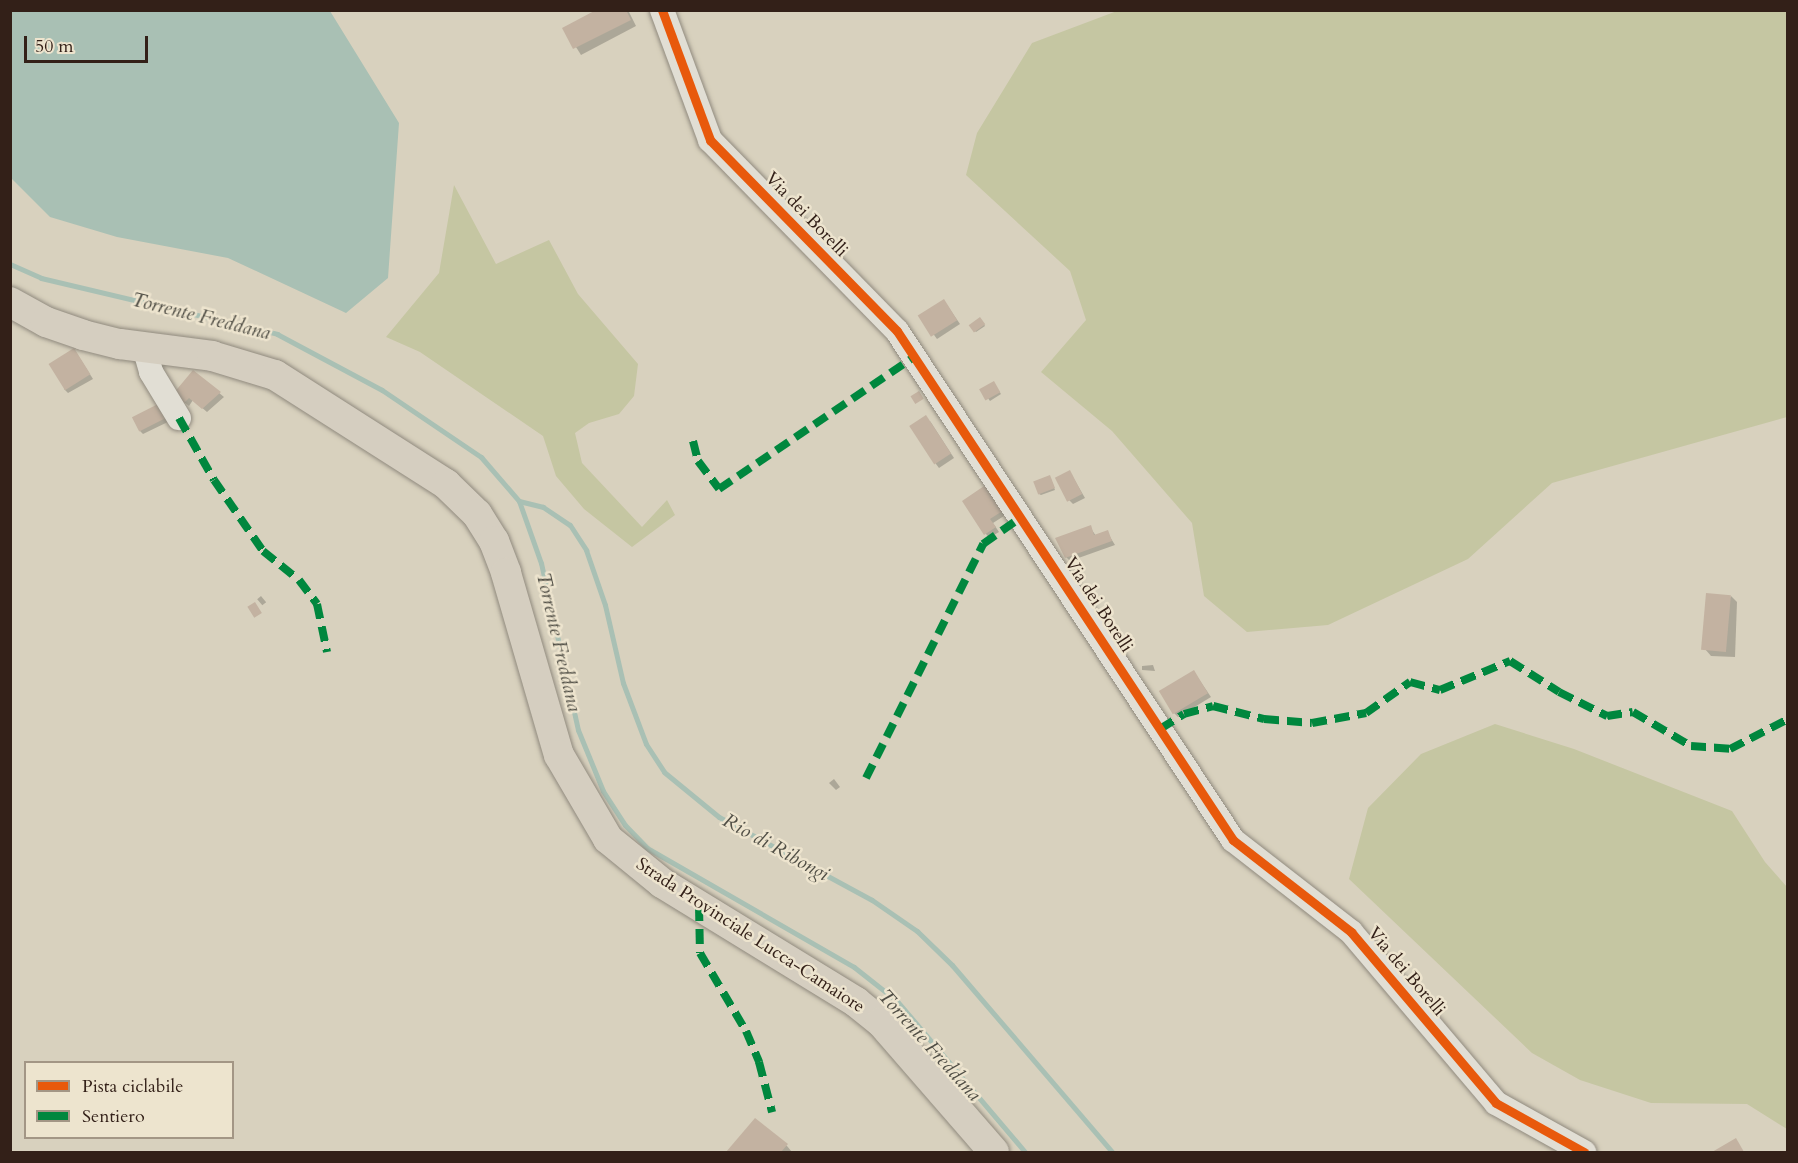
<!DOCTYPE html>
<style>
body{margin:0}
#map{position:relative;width:1798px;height:1163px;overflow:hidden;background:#d8d1be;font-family:Cardo,serif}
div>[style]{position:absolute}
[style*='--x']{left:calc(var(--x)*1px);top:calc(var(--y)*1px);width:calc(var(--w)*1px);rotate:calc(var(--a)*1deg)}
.green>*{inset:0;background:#c5c6a2}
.water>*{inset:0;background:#a9c0b4}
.shadow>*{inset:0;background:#0003;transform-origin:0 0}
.stream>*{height:5px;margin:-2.5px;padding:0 2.5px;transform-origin:2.5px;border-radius:2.5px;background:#a9c0b4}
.building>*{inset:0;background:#c3b2a1;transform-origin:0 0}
.roads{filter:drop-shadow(0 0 2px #908a7e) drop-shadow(0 0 2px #908a7e)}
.minor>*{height:24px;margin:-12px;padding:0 12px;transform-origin:12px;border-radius:12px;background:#e1ded4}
.major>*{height:30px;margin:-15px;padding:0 15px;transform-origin:15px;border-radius:15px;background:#d5cec0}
.quiet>*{height:8px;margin-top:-4px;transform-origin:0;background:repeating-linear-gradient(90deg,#00873e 0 15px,transparent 0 23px)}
.cycleway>*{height:9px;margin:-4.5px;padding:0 4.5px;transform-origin:4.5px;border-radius:4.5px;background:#e8590c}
span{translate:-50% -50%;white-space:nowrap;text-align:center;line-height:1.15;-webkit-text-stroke:5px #ede4ce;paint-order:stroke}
.street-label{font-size:18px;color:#332018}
.water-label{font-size:20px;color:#504e45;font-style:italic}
.frame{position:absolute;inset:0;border:12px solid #332018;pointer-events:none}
.legend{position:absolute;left:24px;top:1061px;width:210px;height:78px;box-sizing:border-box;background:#ede4ce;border:2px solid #a39685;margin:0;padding:8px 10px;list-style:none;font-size:18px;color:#332018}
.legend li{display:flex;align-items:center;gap:12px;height:30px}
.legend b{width:30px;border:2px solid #a39685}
.scale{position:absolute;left:24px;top:36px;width:124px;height:27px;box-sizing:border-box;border:3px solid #332018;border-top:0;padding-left:8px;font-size:18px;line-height:21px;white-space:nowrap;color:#332018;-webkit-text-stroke:4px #ede4ce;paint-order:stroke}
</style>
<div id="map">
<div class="green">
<i style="clip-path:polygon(1117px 11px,1787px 11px,1787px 417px,1552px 483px,1468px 559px,1328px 625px,1247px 632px,1204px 596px,1192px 523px,1112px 431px,1041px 372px,1086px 320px,1070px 271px,966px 175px,977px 133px,1032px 43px)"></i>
<i style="clip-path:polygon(454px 185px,496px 264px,549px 240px,578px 294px,638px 364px,634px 396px,619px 414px,589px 423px,575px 433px,582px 463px,642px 527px,667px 500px,675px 515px,632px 547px,584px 509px,556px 476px,543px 436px,420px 352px,386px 337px,439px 273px)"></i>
<i style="clip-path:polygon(1495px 724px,1574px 749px,1732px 811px,1765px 862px,1787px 887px,1787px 1129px,1747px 1104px,1651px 1103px,1580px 1080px,1532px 1053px,1349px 879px,1368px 808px,1421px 754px)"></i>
</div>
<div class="water">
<i style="clip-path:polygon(10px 11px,330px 11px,399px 123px,388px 278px,346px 313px,228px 258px,117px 237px,50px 217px,11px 178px)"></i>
</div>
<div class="shadow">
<i style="clip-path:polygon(599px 10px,628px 10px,636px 26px,581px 55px,564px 28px)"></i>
<i style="clip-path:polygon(947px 305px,960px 324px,937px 339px,920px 316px)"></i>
<i style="clip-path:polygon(982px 321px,985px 326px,976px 332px,975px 331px)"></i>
<i style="clip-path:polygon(74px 349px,93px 379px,68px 393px,64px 389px)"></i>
<i style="clip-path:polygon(194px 372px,224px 397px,207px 412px,193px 400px,189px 406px,179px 398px)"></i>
<i style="clip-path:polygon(995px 385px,1001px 394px,990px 401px,982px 390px)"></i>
<i style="clip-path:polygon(168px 407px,174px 419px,143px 434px,139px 430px)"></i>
<i style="clip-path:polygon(930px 421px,954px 458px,939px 468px,936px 464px)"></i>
<i style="clip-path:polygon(1070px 472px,1085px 498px,1073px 504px,1069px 500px)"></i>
<i style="clip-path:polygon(1051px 479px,1055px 490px,1041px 495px,1039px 494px)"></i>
<i style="clip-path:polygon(987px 486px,1007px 514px,993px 523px,999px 532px,989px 538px,986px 534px)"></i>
<i style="clip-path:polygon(1090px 527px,1096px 536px,1107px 532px,1115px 545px,1070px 561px,1066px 557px)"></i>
<i style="left:261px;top:596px;width:8px;height:5px;rotate:50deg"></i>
<i style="clip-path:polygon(1731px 596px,1737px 602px,1735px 657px,1711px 656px,1705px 649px)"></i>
<i style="clip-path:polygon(1153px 665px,1155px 671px,1142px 670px,1142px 666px)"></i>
<i style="clip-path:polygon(1194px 672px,1211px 697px,1178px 717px,1174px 713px)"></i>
<i style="clip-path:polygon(834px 779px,840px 787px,836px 790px,829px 783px)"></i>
<i style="clip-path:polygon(755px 1120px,787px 1146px,792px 1152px,729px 1152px)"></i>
</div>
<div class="stream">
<i style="--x:10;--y:264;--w:34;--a:24"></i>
<i style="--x:41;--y:278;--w:243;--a:13.3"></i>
<i style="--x:277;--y:334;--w:119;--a:28.1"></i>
<i style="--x:382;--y:390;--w:120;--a:34.1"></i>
<i style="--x:481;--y:457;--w:58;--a:49.2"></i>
<i style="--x:519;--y:501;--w:66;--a:70.5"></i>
<i style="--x:541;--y:563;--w:171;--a:77.5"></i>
<i style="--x:578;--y:730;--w:66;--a:67.7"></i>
<i style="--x:603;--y:791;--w:40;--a:57.1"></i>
<i style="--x:625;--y:825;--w:32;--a:46"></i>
<i style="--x:647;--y:848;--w:239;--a:29.9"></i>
<i style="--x:854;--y:967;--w:55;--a:38.3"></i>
<i style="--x:897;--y:1001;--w:198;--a:49.7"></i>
<i style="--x:519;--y:501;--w:25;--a:14"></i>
<i style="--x:543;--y:507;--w:32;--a:34"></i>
<i style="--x:570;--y:525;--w:30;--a:57"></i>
<i style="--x:586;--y:550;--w:58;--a:70.9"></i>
<i style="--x:605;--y:605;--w:80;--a:77"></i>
<i style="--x:623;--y:683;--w:65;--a:69.3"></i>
<i style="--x:646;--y:744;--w:33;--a:57"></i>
<i style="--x:664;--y:772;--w:71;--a:39.3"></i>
<i style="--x:719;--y:817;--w:174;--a:28.5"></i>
<i style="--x:872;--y:900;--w:55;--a:34.6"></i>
<i style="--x:917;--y:931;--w:49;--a:44.2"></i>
<i style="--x:952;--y:965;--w:246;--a:49.4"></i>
</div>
<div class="building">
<i style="clip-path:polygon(596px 10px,626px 10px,631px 20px,573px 49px,562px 28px)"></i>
<i style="left:944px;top:299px;width:25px;height:31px;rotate:58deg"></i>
<i style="left:980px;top:317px;width:9px;height:14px;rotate:54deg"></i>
<i style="left:74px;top:348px;width:31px;height:30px;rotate:58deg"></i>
<i style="clip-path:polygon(193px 370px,221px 392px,202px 409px,189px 398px,184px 403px,173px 394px)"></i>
<i style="left:994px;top:381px;width:13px;height:17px;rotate:61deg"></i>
<i style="left:919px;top:391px;width:9px;height:10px;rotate:58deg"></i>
<i style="left:164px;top:401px;width:16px;height:36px;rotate:63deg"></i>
<i style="left:926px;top:415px;width:46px;height:20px;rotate:57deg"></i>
<i style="left:1070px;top:470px;width:27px;height:17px;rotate:63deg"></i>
<i style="left:1050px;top:475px;width:14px;height:18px;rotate:69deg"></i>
<i style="clip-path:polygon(987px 484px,1004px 510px,990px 519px,996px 527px,984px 535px,962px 501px)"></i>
<i style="clip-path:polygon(1091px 525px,1094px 535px,1108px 530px,1112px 541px,1065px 558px,1055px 538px)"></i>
<i style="left:1706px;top:593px;width:25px;height:57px;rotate:5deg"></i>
<i style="left:255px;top:602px;width:13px;height:9px;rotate:58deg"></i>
<i style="left:1194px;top:670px;width:27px;height:41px;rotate:59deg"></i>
<i style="clip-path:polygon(755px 1118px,788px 1144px,781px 1152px,726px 1152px)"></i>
<i style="clip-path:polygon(1736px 1138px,1744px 1152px,1712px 1152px)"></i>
</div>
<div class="roads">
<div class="minor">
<i style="--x:662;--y:10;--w:139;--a:69.7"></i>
<i style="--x:710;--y:140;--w:267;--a:45.6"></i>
<i style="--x:897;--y:331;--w:610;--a:56.57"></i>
<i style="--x:1233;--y:840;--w:150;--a:37.9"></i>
<i style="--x:1351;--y:932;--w:224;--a:49.7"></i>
<i style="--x:1496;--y:1103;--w:101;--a:29.1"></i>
<i style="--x:144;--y:347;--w:26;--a:74"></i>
<i style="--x:151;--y:372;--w:54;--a:58.7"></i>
</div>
<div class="major">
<i style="--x:10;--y:302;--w:41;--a:29.1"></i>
<i style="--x:46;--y:322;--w:39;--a:19"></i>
<i style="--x:83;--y:335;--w:38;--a:14"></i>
<i style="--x:120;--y:344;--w:93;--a:7.4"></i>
<i style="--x:212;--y:356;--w:66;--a:16.8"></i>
<i style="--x:275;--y:375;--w:203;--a:32.5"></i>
<i style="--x:446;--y:484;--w:43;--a:44.1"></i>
<i style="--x:477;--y:514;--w:32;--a:58"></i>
<i style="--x:494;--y:541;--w:34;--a:69"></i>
<i style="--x:506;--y:573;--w:190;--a:73.8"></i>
<i style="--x:559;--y:755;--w:97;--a:59.7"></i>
<i style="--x:608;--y:839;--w:70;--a:39.2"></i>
<i style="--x:662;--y:883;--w:228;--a:31.5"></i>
<i style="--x:856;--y:1002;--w:32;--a:39"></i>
<i style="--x:881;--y:1022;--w:172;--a:49"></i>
</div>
</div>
<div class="quiet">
<i style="--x:179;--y:418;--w:71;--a:60.6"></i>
<i style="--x:214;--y:480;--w:86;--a:55.4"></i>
<i style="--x:263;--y:551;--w:46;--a:38.9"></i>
<i style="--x:299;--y:580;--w:30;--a:53"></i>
<i style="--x:317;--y:604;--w:49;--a:78.2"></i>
<i style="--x:693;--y:441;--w:21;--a:76"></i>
<i style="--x:698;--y:461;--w:35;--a:53"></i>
<i style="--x:719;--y:489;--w:235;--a:-34.1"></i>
<i style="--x:1160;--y:729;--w:28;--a:-32"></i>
<i style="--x:1184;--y:714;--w:30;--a:-15"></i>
<i style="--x:1213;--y:706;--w:53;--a:14.3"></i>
<i style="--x:1264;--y:719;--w:48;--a:4.8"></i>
<i style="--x:1312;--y:723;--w:55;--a:-10.5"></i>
<i style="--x:1366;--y:713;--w:54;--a:-35.2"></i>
<i style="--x:1410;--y:682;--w:31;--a:15"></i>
<i style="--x:1440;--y:690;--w:76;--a:-22.5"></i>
<i style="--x:1510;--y:661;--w:58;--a:32.3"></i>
<i style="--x:1559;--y:692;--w:54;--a:26.6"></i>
<i style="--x:1607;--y:716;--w:26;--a:-9"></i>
<i style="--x:1633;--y:712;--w:67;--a:30.4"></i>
<i style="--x:1691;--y:746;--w:39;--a:4"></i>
<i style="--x:1730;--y:749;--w:65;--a:-27.3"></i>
<i style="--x:866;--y:778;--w:262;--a:-63.4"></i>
<i style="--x:983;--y:544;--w:45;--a:-35.1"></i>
<i style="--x:699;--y:906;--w:47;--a:88.8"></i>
<i style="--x:700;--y:953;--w:91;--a:59.5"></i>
<i style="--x:746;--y:1031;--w:34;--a:67"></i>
<i style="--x:759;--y:1062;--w:52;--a:75.4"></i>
</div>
<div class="cycleway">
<i style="--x:662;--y:10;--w:139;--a:69.7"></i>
<i style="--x:710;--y:140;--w:267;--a:45.6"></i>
<i style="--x:897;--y:331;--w:610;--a:56.57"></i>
<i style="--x:1233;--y:840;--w:150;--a:37.9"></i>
<i style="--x:1351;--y:932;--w:224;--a:49.7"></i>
<i style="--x:1496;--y:1103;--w:101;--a:29.1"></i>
</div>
<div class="street-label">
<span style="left:806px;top:215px;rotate:46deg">Via dei Borelli</span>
<span style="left:1098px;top:605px;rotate:57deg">Via dei Borelli</span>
<span style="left:750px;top:936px;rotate:33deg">Strada Provinciale Lucca-Camaiore</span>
<span style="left:1406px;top:972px;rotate:50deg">Via dei Borelli</span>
</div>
<div class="water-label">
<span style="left:201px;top:316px;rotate:14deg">Torrente Freddana</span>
<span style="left:559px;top:642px;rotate:77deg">Torrente Freddana</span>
<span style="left:776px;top:847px;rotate:29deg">Rio di Ribongi</span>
<span style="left:930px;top:1045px;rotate:48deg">Torrente Freddana</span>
</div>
<div class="frame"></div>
<ul class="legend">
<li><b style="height:8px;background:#e8590c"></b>Pista ciclabile</li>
<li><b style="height:8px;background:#00873e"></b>Sentiero</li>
</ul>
<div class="scale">50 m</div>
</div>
